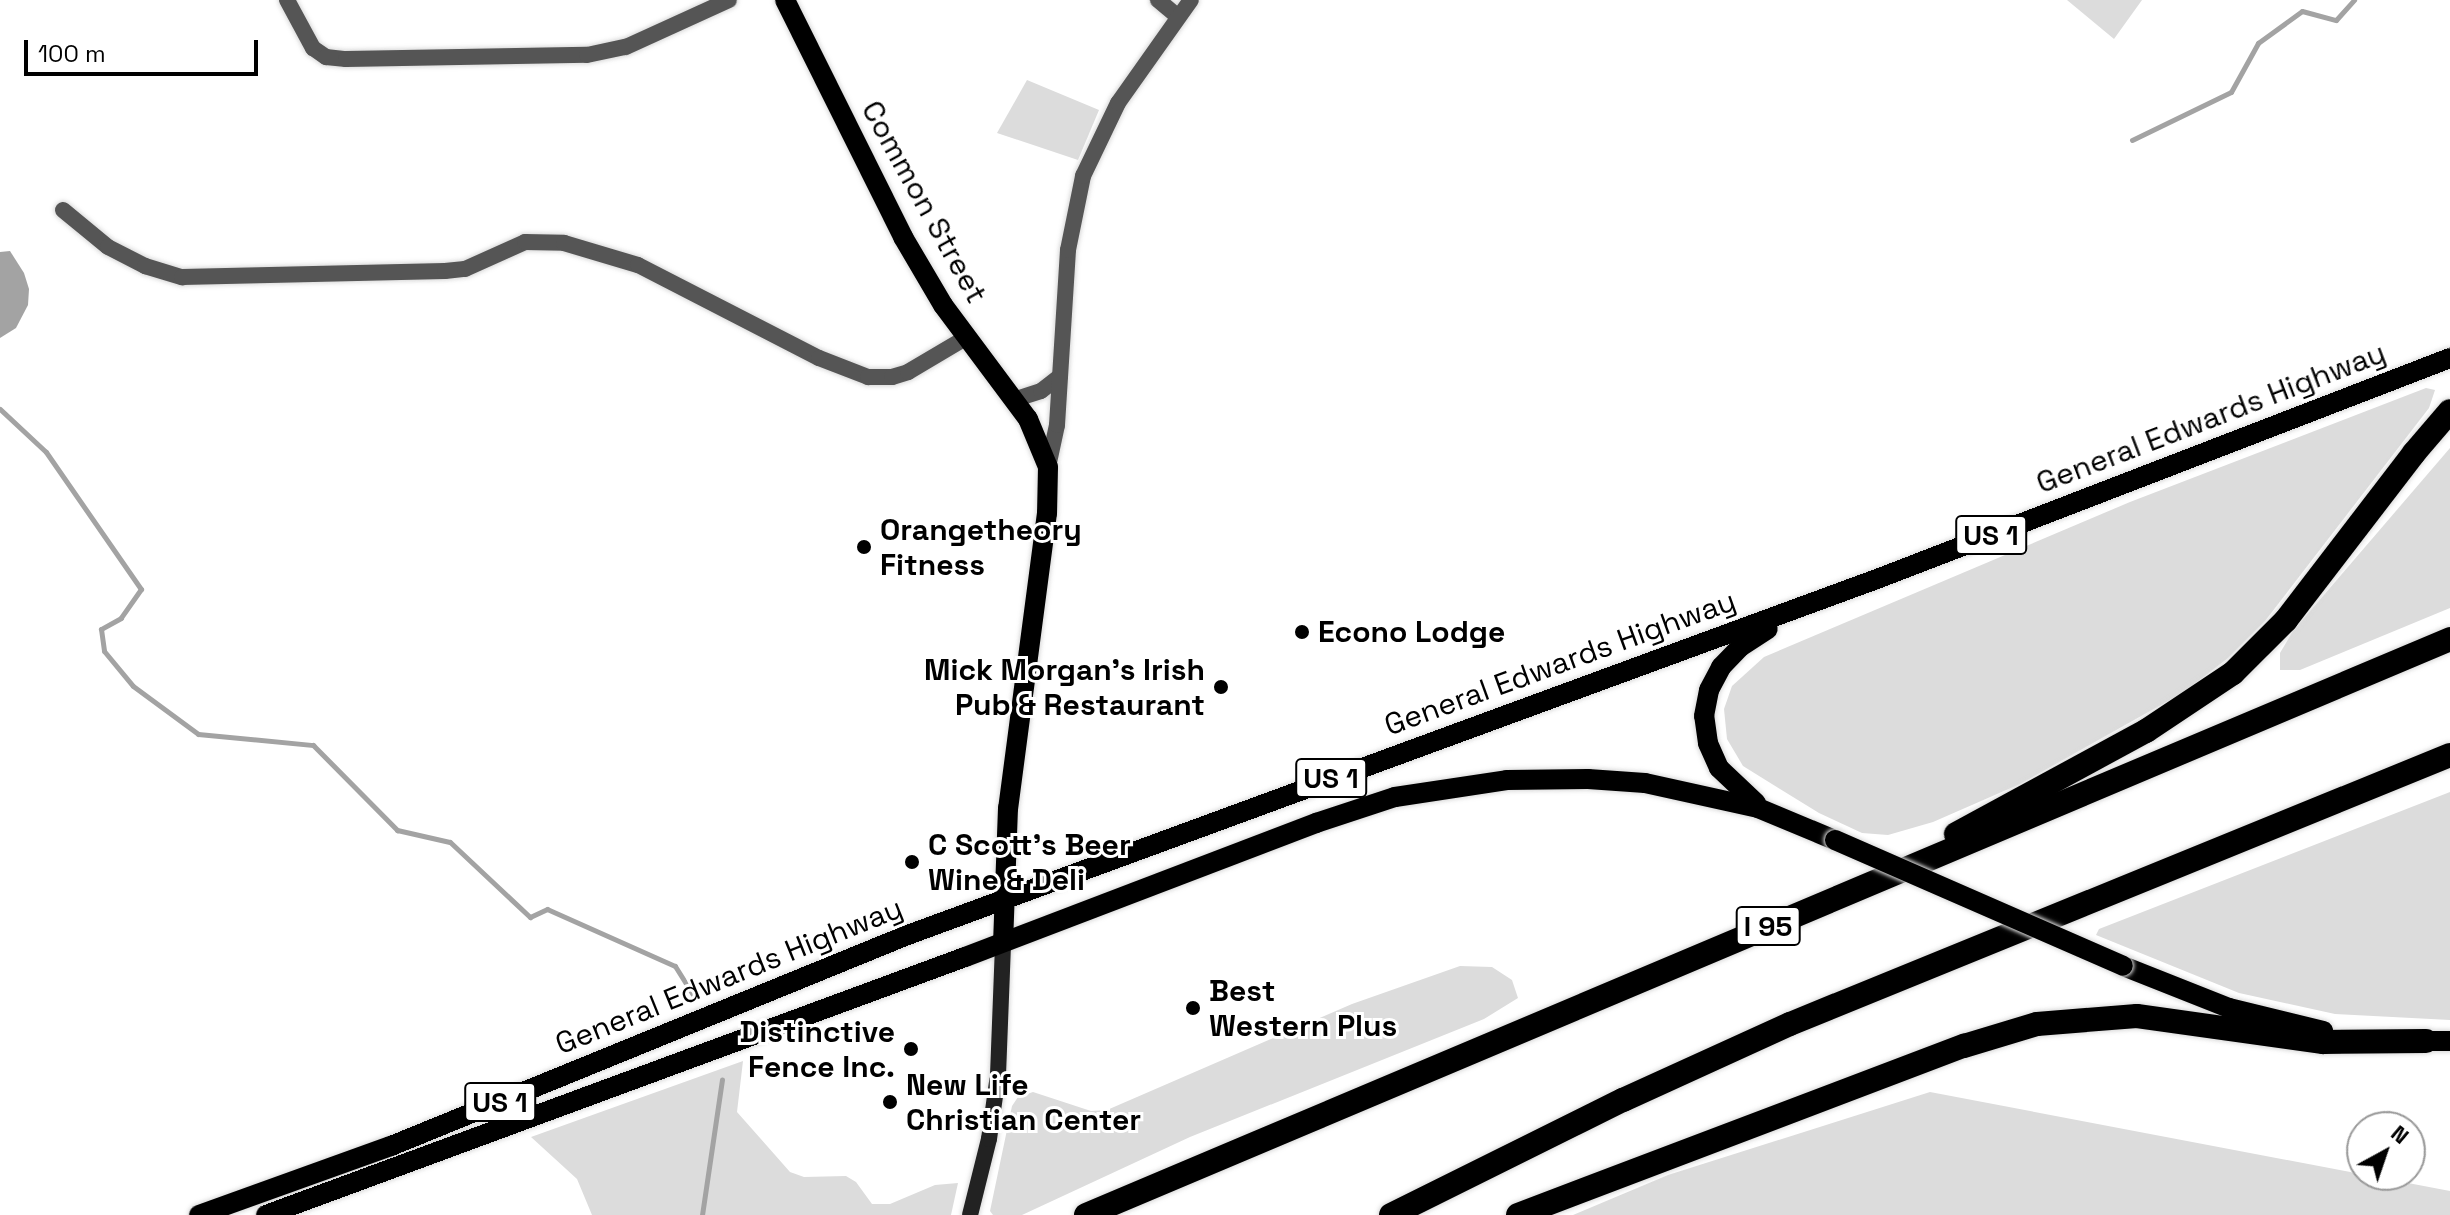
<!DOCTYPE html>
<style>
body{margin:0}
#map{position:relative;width:2450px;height:1215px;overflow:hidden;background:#fff;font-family:"Space Grotesk",sans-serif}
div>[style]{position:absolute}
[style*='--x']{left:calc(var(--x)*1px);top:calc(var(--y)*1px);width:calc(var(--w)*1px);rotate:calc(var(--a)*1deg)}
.green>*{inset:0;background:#dcdcdc}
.water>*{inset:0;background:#a3a3a3}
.stream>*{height:5px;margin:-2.5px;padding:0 2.5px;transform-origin:2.5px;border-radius:2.5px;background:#a3a3a3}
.roads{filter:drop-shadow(0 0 2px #dbdbdb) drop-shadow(0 0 2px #dbdbdb)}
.minor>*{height:16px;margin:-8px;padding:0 8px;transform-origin:8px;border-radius:8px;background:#555}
.secondary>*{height:16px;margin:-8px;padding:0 8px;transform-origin:8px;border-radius:8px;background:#222}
.primary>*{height:20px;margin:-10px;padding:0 10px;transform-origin:10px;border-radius:10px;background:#000}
.motorway>*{height:24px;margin:-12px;padding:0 12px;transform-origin:12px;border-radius:12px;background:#000}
.bridges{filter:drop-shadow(0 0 2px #dbdbdb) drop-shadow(0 0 2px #dbdbdb)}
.primary-bridge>*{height:20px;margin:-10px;padding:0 10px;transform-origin:10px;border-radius:10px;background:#000}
.dots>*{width:22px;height:22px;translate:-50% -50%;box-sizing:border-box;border:4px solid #fff;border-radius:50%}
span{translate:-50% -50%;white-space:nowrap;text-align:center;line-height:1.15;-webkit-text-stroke:6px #fff;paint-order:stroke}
.shield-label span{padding:2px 6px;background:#fff;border:2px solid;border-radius:6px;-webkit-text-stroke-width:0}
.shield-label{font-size:28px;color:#000;font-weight:700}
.street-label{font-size:30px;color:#000}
.poi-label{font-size:30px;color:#000;font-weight:700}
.left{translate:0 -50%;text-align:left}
.right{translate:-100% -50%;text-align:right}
.north{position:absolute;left:2346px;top:1111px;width:80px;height:80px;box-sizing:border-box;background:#fff;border:2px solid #999;border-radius:50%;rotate:40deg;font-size:22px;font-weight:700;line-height:32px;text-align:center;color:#000}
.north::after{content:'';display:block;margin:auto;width:28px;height:36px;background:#000;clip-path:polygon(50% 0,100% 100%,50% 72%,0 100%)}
.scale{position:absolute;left:24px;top:40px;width:234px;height:36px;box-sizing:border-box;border:4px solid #000;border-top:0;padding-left:10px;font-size:24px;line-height:28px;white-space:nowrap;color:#000;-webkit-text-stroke:6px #fff;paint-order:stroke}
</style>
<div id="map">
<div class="green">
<i style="clip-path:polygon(2067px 0,2142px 0,2114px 39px)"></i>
<i style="clip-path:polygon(1027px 80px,1099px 110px,1078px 160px,997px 133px)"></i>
<i style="clip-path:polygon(2426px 388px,2435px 390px,2429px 408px,2265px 621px,2228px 658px,2184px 692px,2020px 784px,1933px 822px,1888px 835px,1862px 833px,1819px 813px,1743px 766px,1727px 739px,1724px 709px,1732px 686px,1764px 657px,2130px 502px)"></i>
<i style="clip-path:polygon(2450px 448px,2450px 608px,2300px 670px,2280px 670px,2280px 653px,2293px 631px)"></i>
<i style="clip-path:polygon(2450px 792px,2450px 1020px,2335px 1014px,2239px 993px,2096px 935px,2099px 929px)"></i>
<i style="clip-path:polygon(1460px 966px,1492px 967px,1512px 980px,1518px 998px,1484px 1019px,1190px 1137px,1022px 1215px,993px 1215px,990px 1211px,1012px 1106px,1018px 1097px,1033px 1092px,1091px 1111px,1107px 1110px,1352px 1004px)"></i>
<i style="clip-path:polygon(743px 1061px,737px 1112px,790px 1172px,804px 1177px,846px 1176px,856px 1182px,872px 1204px,890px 1204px,935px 1185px,958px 1183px,951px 1215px,592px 1215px,577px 1179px,531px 1137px)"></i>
<i style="clip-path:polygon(1930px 1092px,2450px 1191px,2450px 1215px,1573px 1215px,1668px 1175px)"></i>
</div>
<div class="water">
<i style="clip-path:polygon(10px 251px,24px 273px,29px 289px,28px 305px,16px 328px,0 338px,0 252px)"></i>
</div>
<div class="stream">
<i style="--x:2132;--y:140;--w:110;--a:-25.9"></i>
<i style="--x:2231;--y:92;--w:56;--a:-61.1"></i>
<i style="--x:2258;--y:43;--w:54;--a:-36"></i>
<i style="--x:2302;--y:11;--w:35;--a:15"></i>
<i style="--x:2336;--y:20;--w:27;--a:-48"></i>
<i style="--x:0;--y:409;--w:63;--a:43.1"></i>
<i style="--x:46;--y:452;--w:167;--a:55.3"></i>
<i style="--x:141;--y:589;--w:35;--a:125"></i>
<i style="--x:121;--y:618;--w:23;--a:151"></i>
<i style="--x:101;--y:629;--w:22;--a:82"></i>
<i style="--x:104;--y:651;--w:45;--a:50.4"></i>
<i style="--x:133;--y:686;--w:81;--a:36.4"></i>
<i style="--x:198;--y:734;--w:116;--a:5.5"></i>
<i style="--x:313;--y:745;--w:120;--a:45.3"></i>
<i style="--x:397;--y:830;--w:54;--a:12.8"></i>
<i style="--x:450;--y:842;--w:110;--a:43.2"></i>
<i style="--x:530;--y:917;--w:19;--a:-25"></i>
<i style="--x:547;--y:909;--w:140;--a:24"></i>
<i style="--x:675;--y:966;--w:36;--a:58"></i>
<i style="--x:702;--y:1215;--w:137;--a:-81.6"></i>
</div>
<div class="roads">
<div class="minor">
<i style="--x:287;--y:0;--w:55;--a:61.6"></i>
<i style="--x:313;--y:48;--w:16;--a:35"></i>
<i style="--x:326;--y:57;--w:20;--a:6"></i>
<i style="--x:346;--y:59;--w:241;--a:-1"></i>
<i style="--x:587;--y:55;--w:40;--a:-12"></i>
<i style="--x:626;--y:47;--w:113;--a:-24.5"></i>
<i style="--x:1158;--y:0;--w:25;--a:40"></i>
<i style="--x:63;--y:210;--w:58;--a:39.4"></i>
<i style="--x:108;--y:247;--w:42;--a:27.2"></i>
<i style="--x:145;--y:266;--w:39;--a:17"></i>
<i style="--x:182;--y:277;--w:263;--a:-1.3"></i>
<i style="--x:445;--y:271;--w:20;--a:-6"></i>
<i style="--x:465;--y:269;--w:66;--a:-24.2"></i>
<i style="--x:525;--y:242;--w:39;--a:1"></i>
<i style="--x:564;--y:243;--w:77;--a:16.6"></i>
<i style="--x:638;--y:265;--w:203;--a:27.2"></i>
<i style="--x:819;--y:358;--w:53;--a:21.2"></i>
<i style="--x:868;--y:377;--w:24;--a:0"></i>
<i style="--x:892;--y:377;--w:17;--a:-17"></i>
<i style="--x:908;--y:372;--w:69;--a:-30.7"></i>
<i style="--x:1013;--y:400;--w:29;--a:-18"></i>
<i style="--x:1041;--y:391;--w:24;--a:-38"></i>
<i style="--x:1048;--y:467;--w:43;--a:-77.9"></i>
<i style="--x:1057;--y:425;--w:175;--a:-86.4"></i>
<i style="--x:1068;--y:250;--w:76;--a:-78.5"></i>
<i style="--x:1083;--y:176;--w:81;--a:-64.4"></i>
<i style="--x:1118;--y:103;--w:126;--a:-54.7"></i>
</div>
<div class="secondary">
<i style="--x:970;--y:1215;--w:78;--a:-76"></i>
<i style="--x:989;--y:1139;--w:65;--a:-82"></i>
<i style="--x:998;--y:1075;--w:133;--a:-87.8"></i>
</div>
<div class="primary">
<i style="--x:785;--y:0;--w:265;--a:63.5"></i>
<i style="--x:903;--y:237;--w:79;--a:59.5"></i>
<i style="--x:943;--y:305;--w:142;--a:53.3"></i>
<i style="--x:1028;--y:419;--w:52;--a:67.4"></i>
<i style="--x:1048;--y:467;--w:46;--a:91.2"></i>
<i style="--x:1047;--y:513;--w:298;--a:97.5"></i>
<i style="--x:1008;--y:808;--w:134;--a:92.1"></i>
<i style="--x:1756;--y:803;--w:51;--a:-136.6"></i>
<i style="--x:1719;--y:768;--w:27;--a:-114"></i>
<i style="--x:1708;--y:743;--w:27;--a:-98"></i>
<i style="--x:1704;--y:716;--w:26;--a:-79"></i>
<i style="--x:1709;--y:690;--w:26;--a:-62"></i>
<i style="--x:1721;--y:667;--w:28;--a:-46"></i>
<i style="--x:1740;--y:647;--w:33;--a:-33"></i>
<i style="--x:2123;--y:966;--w:114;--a:21.6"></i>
<i style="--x:2229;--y:1008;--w:97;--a:13.7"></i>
<i style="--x:2410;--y:1041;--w:40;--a:0"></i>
<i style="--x:199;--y:1215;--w:204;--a:-19.8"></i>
<i style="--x:391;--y:1146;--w:555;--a:-22.22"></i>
<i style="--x:905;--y:936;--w:1035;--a:-20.17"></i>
<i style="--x:1877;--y:579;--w:614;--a:-21.09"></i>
<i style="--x:266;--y:1215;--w:745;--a:-20.26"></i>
<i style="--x:965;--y:957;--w:376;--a:-20.9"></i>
<i style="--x:1316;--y:823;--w:83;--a:-18.2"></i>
<i style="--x:1395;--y:797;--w:113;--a:-8.6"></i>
<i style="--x:1507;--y:780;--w:81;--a:-0.7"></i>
<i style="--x:1588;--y:779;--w:57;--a:4"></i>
<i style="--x:1645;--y:783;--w:116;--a:12.5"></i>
<i style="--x:1758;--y:808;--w:83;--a:22.6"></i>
</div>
<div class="motorway">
<i style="--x:1956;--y:834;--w:216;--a:-28.5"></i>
<i style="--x:2146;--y:731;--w:105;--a:-33.7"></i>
<i style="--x:2233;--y:673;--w:75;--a:-45"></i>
<i style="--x:2286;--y:620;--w:210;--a:-52.5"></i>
<i style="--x:2414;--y:453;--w:55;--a:-49.4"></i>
<i style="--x:1086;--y:1215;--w:1481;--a:-22.89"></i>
<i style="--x:1391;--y:1215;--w:259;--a:-26.4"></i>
<i style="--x:1623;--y:1100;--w:183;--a:-24.5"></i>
<i style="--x:1790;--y:1024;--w:713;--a:-22.17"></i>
<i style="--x:1518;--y:1215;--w:477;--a:-20.8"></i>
<i style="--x:1964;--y:1046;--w:76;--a:-16.8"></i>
<i style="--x:2037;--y:1024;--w:100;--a:-4.6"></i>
<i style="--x:2137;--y:1016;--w:188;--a:8"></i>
<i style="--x:2323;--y:1042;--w:103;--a:-0.6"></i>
</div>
</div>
<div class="bridges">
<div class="primary-bridge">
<i style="--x:1835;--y:840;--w:314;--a:23.6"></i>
</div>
</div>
<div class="dots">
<i style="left:864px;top:547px;background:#000"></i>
<i style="left:1302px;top:632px;background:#000"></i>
<i style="left:1221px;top:687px;background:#000"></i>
<i style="left:912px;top:862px;background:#000"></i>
<i style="left:1193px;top:1008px;background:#000"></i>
<i style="left:911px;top:1049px;background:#000"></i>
<i style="left:890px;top:1102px;background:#000"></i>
</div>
<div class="shield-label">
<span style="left:1991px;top:535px">US 1</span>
<span style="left:1331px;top:778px">US 1</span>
<span style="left:1768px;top:926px">I 95</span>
<span style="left:500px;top:1102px">US 1</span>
</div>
<div class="street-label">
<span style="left:924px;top:202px;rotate:61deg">Common Street</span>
<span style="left:2211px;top:418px;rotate:-21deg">General Edwards Highway</span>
<span style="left:1560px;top:663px;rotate:-20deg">General Edwards Highway</span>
<span style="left:729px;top:976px;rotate:-22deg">General Edwards Highway</span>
</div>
<div class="poi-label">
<span class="left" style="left:880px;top:547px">Orangetheory<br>Fitness</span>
<span class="left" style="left:1318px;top:632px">Econo Lodge</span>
<span class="right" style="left:1205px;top:687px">Mick Morgan's Irish<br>Pub &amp; Restaurant</span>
<span class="left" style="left:928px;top:862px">C Scott's Beer<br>Wine &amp; Deli</span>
<span class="left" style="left:1209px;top:1008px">Best<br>Western Plus</span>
<span class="right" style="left:895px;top:1049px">Distinctive<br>Fence Inc.</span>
<span class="left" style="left:906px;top:1102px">New Life<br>Christian Center</span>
</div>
<div class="north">N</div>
<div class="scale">100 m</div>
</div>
